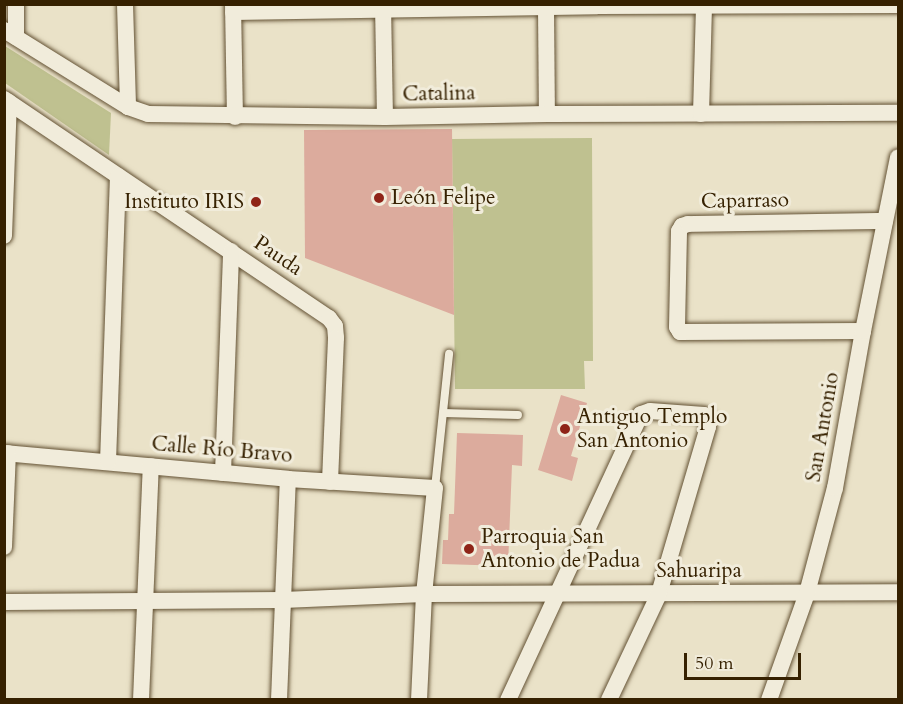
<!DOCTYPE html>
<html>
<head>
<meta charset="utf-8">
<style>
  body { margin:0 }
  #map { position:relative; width:903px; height:704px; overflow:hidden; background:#eae2c8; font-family:Cardo,serif }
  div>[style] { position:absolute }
  .green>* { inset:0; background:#bfc190 }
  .building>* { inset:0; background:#dcab9d }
  .roads { filter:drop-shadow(0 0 2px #635133) drop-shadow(0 0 2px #635133) }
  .lane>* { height:8px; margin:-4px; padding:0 4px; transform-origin:4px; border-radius:4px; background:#f1ecdb }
  .street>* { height:16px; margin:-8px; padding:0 8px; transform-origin:8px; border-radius:8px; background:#f1ecdb }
  .dots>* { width:16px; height:16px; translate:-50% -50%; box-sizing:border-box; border:3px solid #f1ecdb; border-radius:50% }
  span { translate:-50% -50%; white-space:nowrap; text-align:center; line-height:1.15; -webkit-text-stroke:6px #f1ecdb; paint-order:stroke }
  .street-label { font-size:21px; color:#362101 }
  .poi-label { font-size:21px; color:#362101 }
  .left { translate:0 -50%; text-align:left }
  .right { translate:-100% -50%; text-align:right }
  .frame { position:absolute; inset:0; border:6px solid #362101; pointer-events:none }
  .scale { position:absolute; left:684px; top:653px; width:117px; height:27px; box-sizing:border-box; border:3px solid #362101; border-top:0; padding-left:8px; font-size:18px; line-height:21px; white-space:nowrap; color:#362101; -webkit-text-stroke:4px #f1ecdb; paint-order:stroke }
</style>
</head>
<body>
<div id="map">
  <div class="green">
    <div style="clip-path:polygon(5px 46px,111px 113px,109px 155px,5px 83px)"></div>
    <div style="clip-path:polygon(592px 138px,593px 361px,584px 361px,585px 389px,455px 389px,452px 139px)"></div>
  </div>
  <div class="building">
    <div style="clip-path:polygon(452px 129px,454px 315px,305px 258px,304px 130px)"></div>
    <div style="clip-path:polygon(561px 395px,587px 403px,571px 456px,578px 458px,572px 481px,538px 470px)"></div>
    <div style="clip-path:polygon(457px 433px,523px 435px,522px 466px,512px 465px,508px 566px,442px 564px,443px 540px,448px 540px,449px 514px,454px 514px)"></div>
  </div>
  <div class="roads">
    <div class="lane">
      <div style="left:443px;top:413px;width:75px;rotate:1.5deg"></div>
      <div style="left:435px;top:488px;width:135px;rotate:-84deg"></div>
    </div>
    <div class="street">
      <div style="left:125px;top:4px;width:103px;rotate:88.3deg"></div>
      <div style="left:233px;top:4px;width:113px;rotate:89deg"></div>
      <div style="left:383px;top:4px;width:113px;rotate:89deg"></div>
      <div style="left:546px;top:8px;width:106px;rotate:89.5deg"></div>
      <div style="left:233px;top:12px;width:364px;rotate:-0.9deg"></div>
      <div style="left:597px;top:6px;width:301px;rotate:-0.2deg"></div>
      <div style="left:4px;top:30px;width:146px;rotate:31.8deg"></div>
      <div style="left:128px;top:107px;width:21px;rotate:19deg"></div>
      <div style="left:148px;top:114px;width:237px;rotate:0.7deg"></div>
      <div style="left:385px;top:117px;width:162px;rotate:-1.1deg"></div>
      <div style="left:547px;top:114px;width:351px;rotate:-0.2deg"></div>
      <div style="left:16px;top:37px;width:33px;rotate:-90deg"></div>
      <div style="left:4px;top:99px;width:392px;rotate:34deg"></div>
      <div style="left:329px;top:318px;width:10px;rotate:53deg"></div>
      <div style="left:335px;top:326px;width:12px;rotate:85deg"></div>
      <div style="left:336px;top:338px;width:144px;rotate:92.4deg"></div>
      <div style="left:701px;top:114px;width:110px;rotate:-88.4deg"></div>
      <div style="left:4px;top:236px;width:134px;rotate:-87.9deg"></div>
      <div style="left:863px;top:331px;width:183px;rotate:179.7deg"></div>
      <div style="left:680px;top:332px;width:6px;rotate:-121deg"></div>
      <div style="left:677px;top:327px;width:96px;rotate:-88.8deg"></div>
      <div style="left:679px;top:231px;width:6px;rotate:-59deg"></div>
      <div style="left:682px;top:226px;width:6px;rotate:-18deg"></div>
      <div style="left:688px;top:224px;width:197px;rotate:-0.9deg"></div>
      <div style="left:4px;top:453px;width:285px;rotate:5.2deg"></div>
      <div style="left:288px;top:479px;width:147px;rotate:3.5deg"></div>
      <div style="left:435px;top:488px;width:107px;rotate:95.9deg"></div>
      <div style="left:424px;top:594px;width:106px;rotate:92.7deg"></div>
      <div style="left:108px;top:462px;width:286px;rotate:-88deg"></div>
      <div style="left:223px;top:473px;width:222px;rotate:-87.9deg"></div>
      <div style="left:4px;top:547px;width:94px;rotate:-87.6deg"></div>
      <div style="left:4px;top:602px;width:279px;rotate:-0.4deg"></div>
      <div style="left:283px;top:600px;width:141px;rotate:-2.4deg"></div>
      <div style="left:424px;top:594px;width:474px;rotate:-0.2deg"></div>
      <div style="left:141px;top:700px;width:234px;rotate:-87.6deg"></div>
      <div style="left:279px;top:700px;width:221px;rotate:-87.7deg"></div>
      <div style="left:508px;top:700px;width:315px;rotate:-65.1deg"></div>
      <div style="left:641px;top:414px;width:9px;rotate:-18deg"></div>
      <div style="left:650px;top:411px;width:54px;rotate:4.2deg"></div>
      <div style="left:704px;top:415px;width:4px;rotate:34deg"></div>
      <div style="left:707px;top:417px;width:10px;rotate:84deg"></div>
      <div style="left:708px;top:427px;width:174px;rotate:106.4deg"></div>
      <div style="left:659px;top:594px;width:117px;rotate:115.3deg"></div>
      <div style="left:769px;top:700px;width:114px;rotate:-70.4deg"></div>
      <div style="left:807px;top:593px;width:109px;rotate:-75.1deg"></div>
      <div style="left:835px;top:488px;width:159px;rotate:-79.9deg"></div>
      <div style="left:863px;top:331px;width:177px;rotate:-78.6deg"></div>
    </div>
  </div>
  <div class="dots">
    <div style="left:379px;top:198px;background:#8f2418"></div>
    <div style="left:256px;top:202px;background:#8f2418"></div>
    <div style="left:565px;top:429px;background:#8f2418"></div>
    <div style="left:469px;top:549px;background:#8f2418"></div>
  </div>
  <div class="street-label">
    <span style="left:439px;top:94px;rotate:-1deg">Catalina</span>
    <span style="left:745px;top:201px;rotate:-1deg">Caparraso</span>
    <span style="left:278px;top:256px;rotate:34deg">Pauda</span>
    <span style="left:823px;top:427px;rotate:-80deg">San Antonio</span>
    <span style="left:222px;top:450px;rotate:5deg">Calle Río Bravo</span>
    <span style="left:699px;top:571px">Sahuaripa</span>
  </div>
  <div class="poi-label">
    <span class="left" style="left:391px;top:198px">León Felipe</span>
    <span class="right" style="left:244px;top:202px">Instituto IRIS</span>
    <span class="left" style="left:577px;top:429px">Antiguo Templo<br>San Antonio</span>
    <span class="left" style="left:481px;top:549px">Parroquia San<br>Antonio de Padua</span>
  </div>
  <div class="frame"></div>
  <div class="scale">50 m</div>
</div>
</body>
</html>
